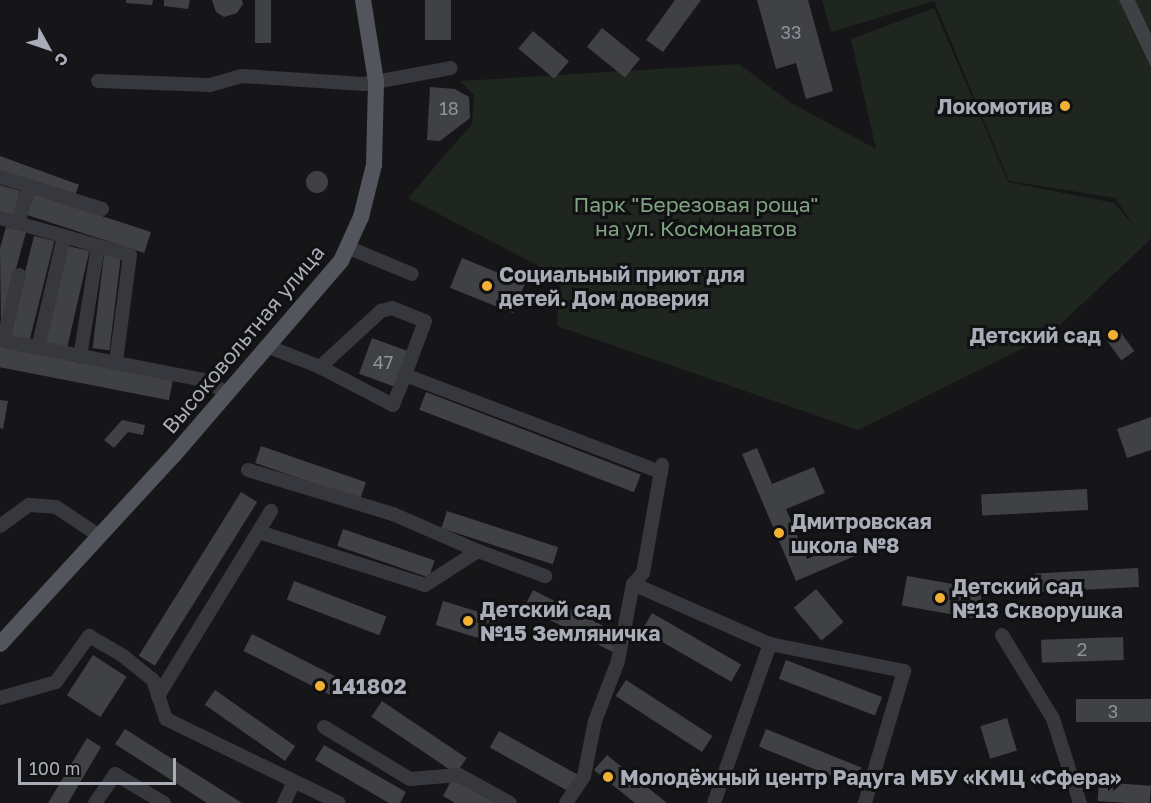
<!DOCTYPE html>
<html>
<head>
<meta charset="utf-8">
<style>
  body { margin:0 }
  #map { position:relative; width:1151px; height:803px; overflow:hidden; background:#161618; font-family:"Golos Text",sans-serif }
  div>[style] { position:absolute }
  .green>* { inset:0; background:#1e261f }
  .building>* { inset:0; background:#404145; transform-origin:0 0 }
  .round { border-radius:50% }
  .minor>* { height:14px; margin:-7px; padding:0 7px; transform-origin:7px; border-radius:7px; background:#37383d }
  .major>* { height:16px; margin:-8px; padding:0 8px; transform-origin:8px; border-radius:8px; background:#53555c }
  .dots>* { width:16px; height:16px; translate:-50% -50%; box-sizing:border-box; border:3px solid #111113; border-radius:50% }
  span { translate:-50% -50%; white-space:nowrap; text-align:center; line-height:1.15; -webkit-text-stroke:6px #111113; paint-order:stroke }
  .number-label { font-size:18px; color:#8e929b }
  .number-label span { -webkit-text-stroke-width:0 }
  .poi-label { font-size:21px; color:#a8adb8; font-weight:700 }
  .right { translate:-100% -50%; text-align:right }
  .left { translate:0 -50%; text-align:left }
  .park-label { font-size:21px; color:#7fa381 }
  .street-label { font-size:21px; color:#a8adb8 }
  .north { position:absolute; left:18px; top:18px; width:60px; height:60px; -webkit-text-stroke:4px #111113; paint-order:stroke; rotate:130deg; font-size:16px; font-weight:700; line-height:24px; text-align:center; color:#a8adb8 }
  .north::after { content:''; display:block; margin:auto; width:21px; height:27px; background:#a8adb8; clip-path:polygon(50% 0,100% 100%,50% 72%,0 100%) }
  .scale { position:absolute; left:18px; top:758px; width:158px; height:27px; box-sizing:border-box; border:3px solid #a8adb8; border-top:0; padding-left:8px; font-size:18px; line-height:21px; white-space:nowrap; color:#a8adb8; -webkit-text-stroke:4px #111113; paint-order:stroke }
</style>
</head>
<body>
<div id="map">
  <div class="green">
    <div style="clip-path:polygon(822px 0,1151px 0,1151px 239px,1048px 336px,858px 430px,557px 326px,560px 277px,408px 198px,472px 124px,474px 95px,460px 81px,739px 64px,791px 103px,876px 149px,851px 39px,934px 8px,1008px 182px,1114px 203px,1135px 227px,1115px 198px,1009px 181px,934px 1px,831px 32px)"></div>
  </div>
  <div class="building">
    <div style="clip-path:polygon(126px 0,153px 0,152px 5px,126px 3px)"></div>
    <div style="clip-path:polygon(164px 0,190px 0,188px 9px,164px 6px)"></div>
    <div style="clip-path:polygon(212px 0,242px 0,243px 4px,237px 13px,224px 17px,216px 12px)"></div>
    <div style="left:255px;top:0;width:16px;height:43px"></div>
    <div style="left:425px;top:0;width:26px;height:40px"></div>
    <div style="clip-path:polygon(675px 0,701px 0,663px 52px,646px 40px)"></div>
    <div style="clip-path:polygon(757px 0,808px 0,833px 91px,806px 99px,796px 63px,776px 69px)"></div>
    <div style="clip-path:polygon(1119px 0,1135px 0,1151px 34px,1151px 67px)"></div>
    <div style="left:602px;top:28px;width:49px;height:24px;rotate:39deg"></div>
    <div style="left:533px;top:31px;width:47px;height:23px;rotate:40deg"></div>
    <div style="clip-path:polygon(430px 87px,455px 89px,469px 97px,470px 118px,440px 141px,427px 140px)"></div>
    <div style="left:0;top:156px;width:84px;height:14px;rotate:20deg"></div>
    <div class="round" style="left:306px;top:171px;width:22px;height:22px"></div>
    <div style="clip-path:polygon(0 185px,20px 191px,14px 215px,0 212px)"></div>
    <div style="left:34px;top:194px;width:123px;height:22px;rotate:18deg"></div>
    <div style="clip-path:polygon(6px 227px,26px 232px,1px 324px,0 248px)"></div>
    <div style="left:34px;top:236px;width:21px;height:103px;rotate:14deg"></div>
    <div style="left:68px;top:246px;width:22px;height:101px;rotate:13deg"></div>
    <div style="left:104px;top:255px;width:17px;height:94px;rotate:7deg"></div>
    <div style="left:462px;top:258px;width:68px;height:32px;rotate:22deg"></div>
    <div style="left:1119px;top:330px;width:26px;height:16px;rotate:54deg"></div>
    <div style="left:372px;top:338px;width:38px;height:38px;rotate:20deg"></div>
    <div style="left:0;top:347px;width:176px;height:20px;rotate:11deg"></div>
    <div style="left:426px;top:392px;width:230px;height:19px;rotate:21deg"></div>
    <div style="clip-path:polygon(0 400px,8px 401px,3px 429px,0 428px)"></div>
    <div style="clip-path:polygon(1151px 417px,1151px 450px,1127px 458px,1117px 429px)"></div>
    <div style="clip-path:polygon(122px 420px,145px 425px,143px 435px,128px 432px,114px 448px,104px 440px)"></div>
    <div style="left:261px;top:446px;width:111px;height:18px;rotate:19deg"></div>
    <div style="clip-path:polygon(757px 448px,772px 484px,814px 467px,825px 493px,786px 509px,807px 559px,851px 540px,857px 555px,796px 581px,742px 454px)"></div>
    <div style="left:1087px;top:489px;width:21px;height:106px;rotate:87deg"></div>
    <div style="left:241px;top:492px;width:19px;height:193px;rotate:32deg"></div>
    <div style="left:447px;top:511px;width:117px;height:18px;rotate:18deg"></div>
    <div style="left:343px;top:529px;width:97px;height:18px;rotate:19deg"></div>
    <div style="left:1138px;top:568px;width:19px;height:103px;rotate:87deg"></div>
    <div style="left:907px;top:576px;width:77px;height:30px;rotate:10deg"></div>
    <div style="left:294px;top:581px;width:99px;height:20px;rotate:21deg"></div>
    <div style="left:816px;top:589px;width:43px;height:29px;rotate:50deg"></div>
    <div style="left:533px;top:590px;width:107px;height:19px;rotate:27deg"></div>
    <div style="left:443px;top:601px;width:59px;height:25px;rotate:17deg"></div>
    <div style="left:652px;top:613px;width:103px;height:20px;rotate:30deg"></div>
    <div style="left:252px;top:634px;width:101px;height:19px;rotate:27deg"></div>
    <div style="left:1123px;top:637px;width:23px;height:82px;rotate:88deg"></div>
    <div style="left:93px;top:655px;width:40px;height:48px;rotate:33deg"></div>
    <div style="left:786px;top:660px;width:103px;height:20px;rotate:21deg"></div>
    <div style="left:626px;top:680px;width:103px;height:19px;rotate:33deg"></div>
    <div style="left:215px;top:690px;width:98px;height:18px;rotate:35deg"></div>
    <div style="left:1151px;top:699px;width:23px;height:75px;rotate:90deg"></div>
    <div style="left:382px;top:701px;width:102px;height:19px;rotate:34deg"></div>
    <div style="left:1007px;top:718px;width:34px;height:28px;rotate:73deg"></div>
    <div style="clip-path:polygon(125px 729px,242px 803px,207px 803px,115px 744px)"></div>
    <div style="left:766px;top:729px;width:103px;height:19px;rotate:22deg"></div>
    <div style="left:499px;top:731px;width:98px;height:19px;rotate:29deg"></div>
    <div style="clip-path:polygon(87px 738px,101px 747px,68px 803px,48px 803px)"></div>
    <div style="clip-path:polygon(324px 745px,406px 792px,400px 803px,389px 803px,315px 760px)"></div>
    <div style="clip-path:polygon(607px 755px,667px 803px,635px 803px,594px 770px)"></div>
    <div style="clip-path:polygon(452px 779px,496px 803px,455px 803px,443px 796px)"></div>
    <div style="left:1099px;top:782px;width:52px;height:19px;rotate:4deg"></div>
  </div>
  <div class="minor">
    <div style="left:98px;top:81px;width:112px;rotate:2deg"></div>
    <div style="left:210px;top:85px;width:32px;rotate:-16deg"></div>
    <div style="left:241px;top:76px;width:123px;rotate:3.7deg"></div>
    <div style="left:364px;top:84px;width:88px;rotate:-10.4deg"></div>
    <div style="left:0;top:177px;width:107px;rotate:17.4deg"></div>
    <div style="left:0;top:218px;width:135px;rotate:15.9deg"></div>
    <div style="left:130px;top:255px;width:107px;rotate:97.5deg"></div>
    <div style="left:18px;top:223px;width:38px;rotate:-73deg"></div>
    <div style="left:347px;top:247px;width:70px;rotate:22.6deg"></div>
    <div style="left:0;top:340px;width:207px;rotate:11.1deg"></div>
    <div style="left:203px;top:380px;width:27px;rotate:28deg"></div>
    <div style="left:3px;top:341px;width:68px;rotate:-76.4deg"></div>
    <div style="left:269px;top:347px;width:55px;rotate:21.4deg"></div>
    <div style="left:320px;top:367px;width:82px;rotate:27.5deg"></div>
    <div style="left:393px;top:405px;width:32px;rotate:-68deg"></div>
    <div style="left:405px;top:375px;width:274px;rotate:20.8deg"></div>
    <div style="left:38px;top:348px;width:115px;rotate:-76.9deg"></div>
    <div style="left:80px;top:357px;width:112px;rotate:-80.8deg"></div>
    <div style="left:320px;top:367px;width:83px;rotate:-42.6deg"></div>
    <div style="left:381px;top:311px;width:11px;rotate:-15deg"></div>
    <div style="left:392px;top:308px;width:35px;rotate:22deg"></div>
    <div style="left:425px;top:321px;width:58px;rotate:110.3deg"></div>
    <div style="left:248px;top:470px;width:152px;rotate:16.9deg"></div>
    <div style="left:393px;top:514px;width:93px;rotate:23.5deg"></div>
    <div style="left:0;top:526px;width:36px;rotate:-36deg"></div>
    <div style="left:29px;top:505px;width:27px;rotate:4deg"></div>
    <div style="left:56px;top:507px;width:50px;rotate:33.7deg"></div>
    <div style="left:259px;top:532px;width:174px;rotate:17.7deg"></div>
    <div style="left:425px;top:585px;width:63px;rotate:-32.7deg"></div>
    <div style="left:478px;top:551px;width:72px;rotate:20.5deg"></div>
    <div style="left:633px;top:584px;width:15px;rotate:-48deg"></div>
    <div style="left:643px;top:573px;width:110px;rotate:-80deg"></div>
    <div style="left:1002px;top:635px;width:98px;rotate:58.7deg"></div>
    <div style="left:1053px;top:719px;width:88px;rotate:72.2deg"></div>
    <div style="left:158px;top:696px;width:217px;rotate:-58.6deg"></div>
    <div style="left:0;top:698px;width:58px;rotate:-15.9deg"></div>
    <div style="left:56px;top:682px;width:57px;rotate:-54.3deg"></div>
    <div style="left:89px;top:636px;width:38px;rotate:30deg"></div>
    <div style="left:122px;top:655px;width:40px;rotate:39deg"></div>
    <div style="left:153px;top:680px;width:41px;rotate:71.6deg"></div>
    <div style="left:166px;top:719px;width:192px;rotate:25.9deg"></div>
    <div style="left:324px;top:727px;width:100px;rotate:31.2deg"></div>
    <div style="left:410px;top:779px;width:49px;rotate:-4.7deg"></div>
    <div style="left:459px;top:775px;width:58px;rotate:28.8deg"></div>
    <div style="left:95px;top:803px;width:35px;rotate:-55deg"></div>
    <div style="left:115px;top:774px;width:57px;rotate:30.6deg"></div>
    <div style="left:284px;top:803px;width:21px;rotate:-65deg"></div>
    <div style="left:566px;top:803px;width:32px;rotate:-56deg"></div>
    <div style="left:584px;top:776px;width:56px;rotate:-78.7deg"></div>
    <div style="left:595px;top:721px;width:64px;rotate:-69deg"></div>
    <div style="left:618px;top:661px;width:78px;rotate:-79deg"></div>
    <div style="left:633px;top:584px;width:150px;rotate:23.7deg"></div>
    <div style="left:770px;top:644px;width:137px;rotate:11.4deg"></div>
    <div style="left:904px;top:671px;width:138px;rotate:106.5deg"></div>
    <div style="left:714px;top:803px;width:169px;rotate:-70.6deg"></div>
  </div>
  <div class="major">
    <div style="left:0;top:644px;width:257px;rotate:-47.4deg"></div>
    <div style="left:174px;top:455px;width:256px;rotate:-49.3deg"></div>
    <div style="left:341px;top:261px;width:48px;rotate:-65.6deg"></div>
    <div style="left:361px;top:217px;width:54px;rotate:-76deg"></div>
    <div style="left:374px;top:165px;width:84px;rotate:-88.6deg"></div>
    <div style="left:376px;top:81px;width:82px;rotate:-99.1deg"></div>
  </div>
  <div class="dots">
    <div style="left:1065px;top:106px;background:#f2b134"></div>
    <div style="left:487px;top:286px;background:#f2b134"></div>
    <div style="left:1113px;top:335px;background:#f2b134"></div>
    <div style="left:779px;top:533px;background:#f2b134"></div>
    <div style="left:940px;top:598px;background:#f2b134"></div>
    <div style="left:468px;top:621px;background:#f2b134"></div>
    <div style="left:320px;top:686px;background:#f2b134"></div>
    <div style="left:608px;top:777px;background:#f2b134"></div>
  </div>
  <div class="number-label">
    <span style="left:791px;top:32px">33</span>
    <span style="left:449px;top:108px">18</span>
    <span style="left:383px;top:362px">47</span>
    <span style="left:1082px;top:649px">2</span>
    <span style="left:1113px;top:711px">3</span>
  </div>
  <div class="poi-label">
    <span class="right" style="left:1053px;top:106px">Локомотив</span>
    <span class="left" style="left:499px;top:286px">Социальный приют для<br>детей. Дом доверия</span>
    <span class="right" style="left:1101px;top:335px">Детский сад</span>
    <span class="left" style="left:791px;top:533px">Дмитровская<br>школа №8</span>
    <span class="left" style="left:952px;top:598px">Детский сад<br>№13 Скворушка</span>
    <span class="left" style="left:480px;top:621px">Детский сад<br>№15 Земляничка</span>
    <span class="left" style="left:332px;top:686px">141802</span>
    <span class="left" style="left:620px;top:777px">Молодёжный центр Радуга МБУ «КМЦ «Сфера»</span>
  </div>
  <div class="park-label">
    <span style="left:696px;top:216px">Парк "Березовая роща"<br>на ул. Космонавтов</span>
  </div>
  <div class="street-label">
    <span style="left:243px;top:339px;rotate:-50deg">Высоковольтная улица</span>
  </div>
  <div class="north">С</div>
  <div class="scale">100 m</div>
</div>
</body>
</html>
